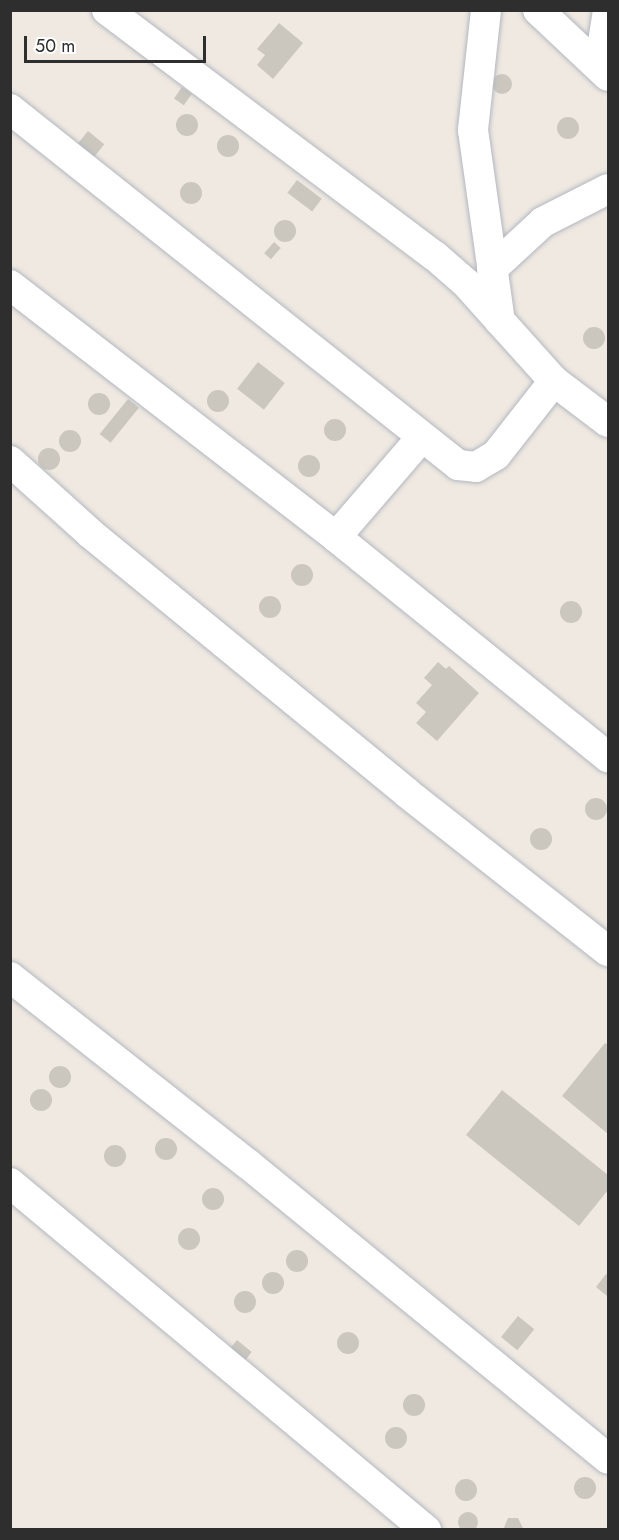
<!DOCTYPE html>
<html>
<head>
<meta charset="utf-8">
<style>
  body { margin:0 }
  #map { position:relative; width:619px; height:1540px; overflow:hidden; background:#efe9e1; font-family:Jost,sans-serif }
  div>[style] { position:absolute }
  .building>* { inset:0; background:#cbc7bf; transform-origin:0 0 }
  .round { border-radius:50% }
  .roads { filter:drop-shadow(0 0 2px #b4b7c1) drop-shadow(0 0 2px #b4b7c1) }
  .minor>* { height:30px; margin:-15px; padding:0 15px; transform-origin:15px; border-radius:15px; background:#fff }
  span { translate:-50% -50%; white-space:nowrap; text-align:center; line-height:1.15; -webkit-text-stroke:4.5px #fff; paint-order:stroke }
  .frame { position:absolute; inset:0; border:12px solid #2e2e2e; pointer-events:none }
  .scale { position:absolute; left:24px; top:36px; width:182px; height:27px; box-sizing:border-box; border:3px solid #2e2e2e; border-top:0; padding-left:8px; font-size:18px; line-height:21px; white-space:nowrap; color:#2e2e2e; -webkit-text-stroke:4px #fff; paint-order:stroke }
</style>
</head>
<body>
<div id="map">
  <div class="building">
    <div style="clip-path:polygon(279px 23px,303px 43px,273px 79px,257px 65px,265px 55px,257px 49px)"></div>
    <div class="round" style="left:492px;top:74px;width:20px;height:20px"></div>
    <div style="left:182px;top:87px;width:12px;height:14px;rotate:35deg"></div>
    <div class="round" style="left:176px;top:114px;width:22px;height:22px"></div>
    <div class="round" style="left:557px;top:117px;width:22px;height:22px"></div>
    <div style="left:88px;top:131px;width:21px;height:17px;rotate:39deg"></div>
    <div class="round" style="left:217px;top:135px;width:22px;height:22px"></div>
    <div style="left:297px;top:180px;width:31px;height:16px;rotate:37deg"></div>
    <div class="round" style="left:180px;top:182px;width:22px;height:22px"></div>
    <div class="round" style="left:274px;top:220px;width:22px;height:22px"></div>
    <div style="left:274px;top:242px;width:9px;height:15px;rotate:41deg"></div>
    <div class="round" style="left:583px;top:327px;width:22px;height:22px"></div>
    <div style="left:258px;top:362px;width:34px;height:34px;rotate:38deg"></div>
    <div class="round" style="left:207px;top:390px;width:22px;height:22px"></div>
    <div class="round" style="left:88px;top:393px;width:22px;height:22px"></div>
    <div style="left:128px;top:399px;width:14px;height:45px;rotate:39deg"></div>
    <div class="round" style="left:324px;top:419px;width:22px;height:22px"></div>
    <div class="round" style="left:59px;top:430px;width:22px;height:22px"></div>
    <div class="round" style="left:38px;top:448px;width:22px;height:22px"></div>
    <div class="round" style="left:298px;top:455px;width:22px;height:22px"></div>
    <div class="round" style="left:291px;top:564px;width:22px;height:22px"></div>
    <div class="round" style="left:259px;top:596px;width:22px;height:22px"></div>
    <div class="round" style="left:560px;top:601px;width:22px;height:22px"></div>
    <div style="clip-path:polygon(438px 662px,446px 669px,449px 666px,479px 693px,437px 741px,416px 723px,426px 712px,416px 703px,432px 685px,424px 678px)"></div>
    <div class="round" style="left:585px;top:798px;width:22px;height:22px"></div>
    <div class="round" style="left:530px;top:828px;width:22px;height:22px"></div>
    <div style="clip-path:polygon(605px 1043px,608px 1045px,608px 1134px,562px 1096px)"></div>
    <div class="round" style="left:49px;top:1066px;width:22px;height:22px"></div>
    <div class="round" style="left:30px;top:1089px;width:22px;height:22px"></div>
    <div style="clip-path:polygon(502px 1090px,608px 1175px,608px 1190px,579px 1226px,466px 1135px)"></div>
    <div class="round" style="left:155px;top:1138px;width:22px;height:22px"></div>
    <div class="round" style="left:104px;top:1145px;width:22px;height:22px"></div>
    <div class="round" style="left:202px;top:1188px;width:22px;height:22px"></div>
    <div class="round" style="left:178px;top:1228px;width:22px;height:22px"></div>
    <div class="round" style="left:286px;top:1250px;width:22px;height:22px"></div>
    <div class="round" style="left:262px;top:1272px;width:22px;height:22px"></div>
    <div style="clip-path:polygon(606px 1274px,608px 1276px,607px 1296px,596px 1287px)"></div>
    <div class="round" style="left:234px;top:1291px;width:22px;height:22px"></div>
    <div style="left:518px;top:1316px;width:21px;height:27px;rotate:39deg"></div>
    <div class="round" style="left:337px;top:1332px;width:22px;height:22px"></div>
    <div style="left:237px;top:1340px;width:19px;height:19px;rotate:39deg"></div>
    <div class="round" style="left:403px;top:1394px;width:22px;height:22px"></div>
    <div class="round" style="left:385px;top:1427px;width:22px;height:22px"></div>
    <div class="round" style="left:574px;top:1477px;width:22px;height:22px"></div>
    <div class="round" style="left:455px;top:1479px;width:22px;height:22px"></div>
    <div class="round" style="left:458px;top:1512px;width:20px;height:20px"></div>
    <div style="clip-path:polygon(508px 1518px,518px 1518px,524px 1530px,503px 1530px)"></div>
  </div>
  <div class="roads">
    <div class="minor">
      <div style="left:107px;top:10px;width:410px;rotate:36.9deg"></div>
      <div style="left:435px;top:256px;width:41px;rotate:41.1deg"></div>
      <div style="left:466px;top:283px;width:132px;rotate:48.1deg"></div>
      <div style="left:486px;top:10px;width:121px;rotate:96.2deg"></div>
      <div style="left:473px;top:130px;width:193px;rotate:82deg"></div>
      <div style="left:538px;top:10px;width:96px;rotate:43.3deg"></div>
      <div style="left:599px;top:67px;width:57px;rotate:-80.9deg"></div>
      <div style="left:10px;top:109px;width:572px;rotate:38.47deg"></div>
      <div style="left:458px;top:465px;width:18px;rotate:6deg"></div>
      <div style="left:476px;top:467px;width:23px;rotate:-31deg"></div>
      <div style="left:496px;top:455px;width:94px;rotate:-51.9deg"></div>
      <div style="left:554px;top:381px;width:68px;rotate:37.2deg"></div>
      <div style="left:492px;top:269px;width:69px;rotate:-42.7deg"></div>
      <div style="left:543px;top:222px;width:73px;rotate:-26.9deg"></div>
      <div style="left:10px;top:285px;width:412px;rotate:37.7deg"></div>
      <div style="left:422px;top:437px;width:132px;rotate:130.7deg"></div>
      <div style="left:336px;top:537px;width:350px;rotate:39deg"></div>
      <div style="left:10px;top:461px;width:109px;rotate:42deg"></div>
      <div style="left:91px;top:534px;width:409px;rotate:39.3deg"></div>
      <div style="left:407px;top:793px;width:256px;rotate:38.2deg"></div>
      <div style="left:10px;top:977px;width:303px;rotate:38.2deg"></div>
      <div style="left:248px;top:1164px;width:465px;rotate:39.3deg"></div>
      <div style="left:10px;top:1183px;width:542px;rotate:39.83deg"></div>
    </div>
  </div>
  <div class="frame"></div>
  <div class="scale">50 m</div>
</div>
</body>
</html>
